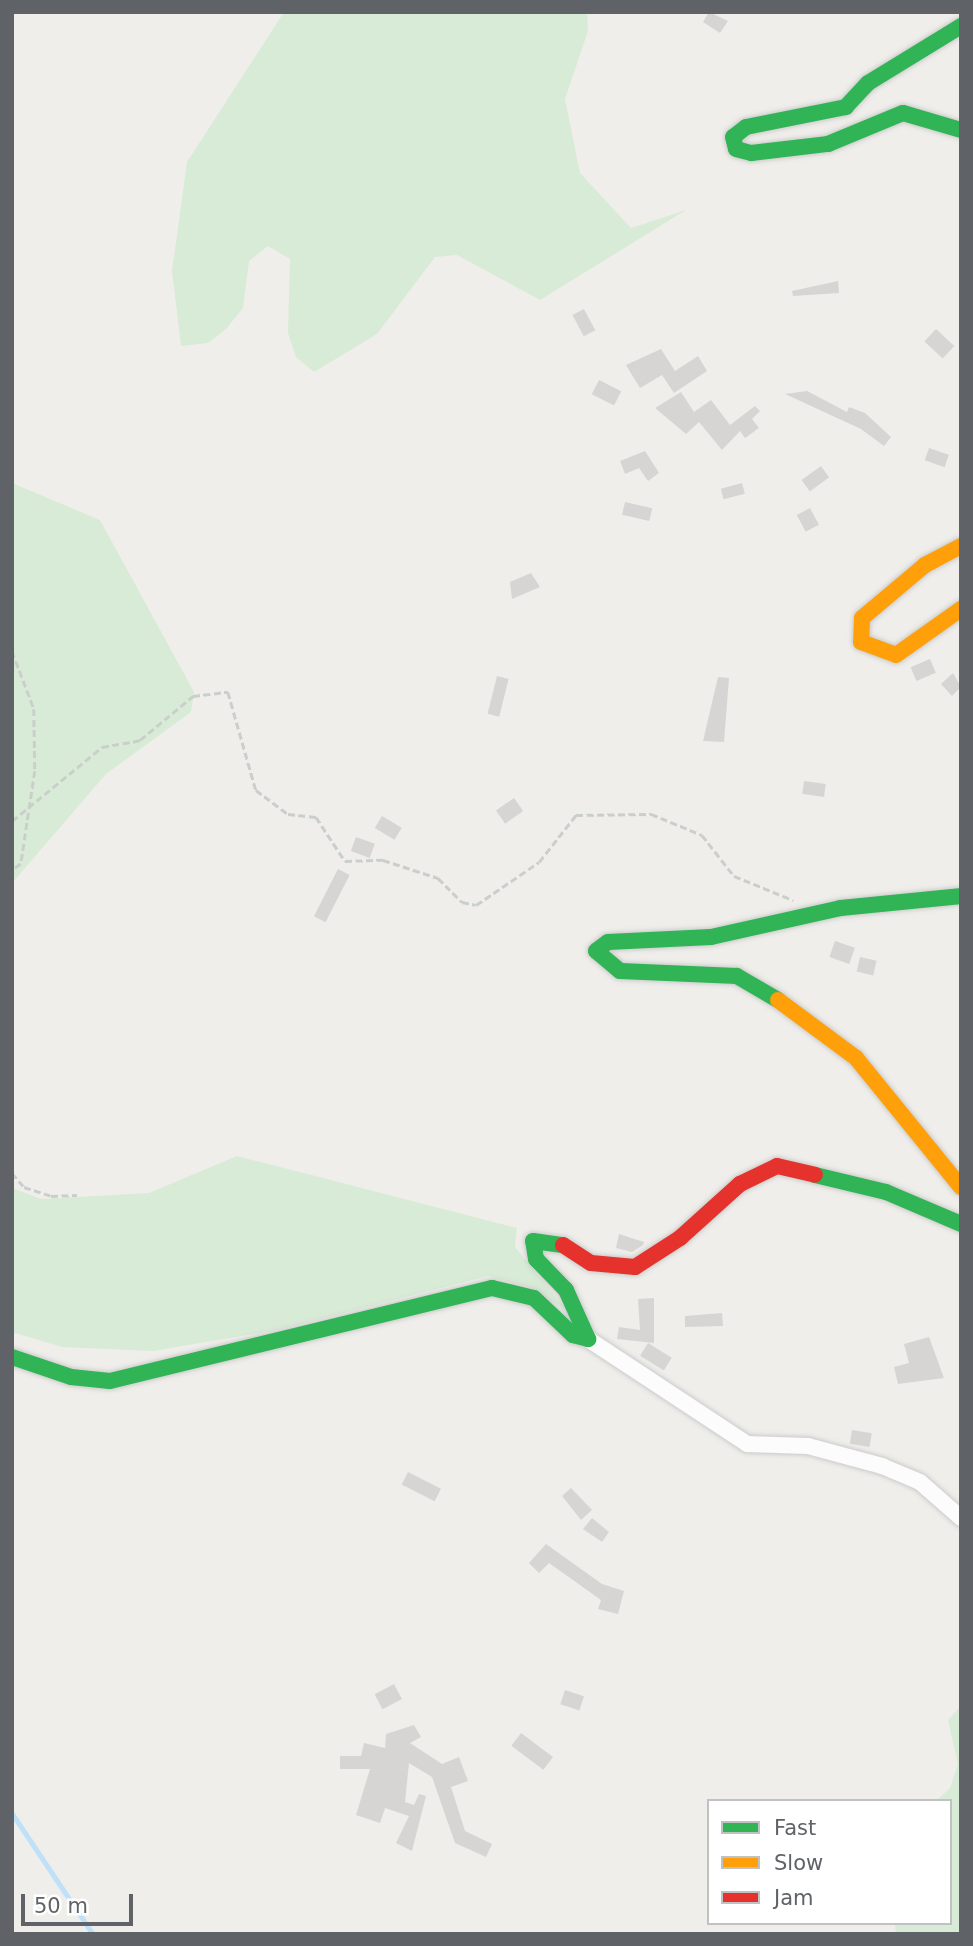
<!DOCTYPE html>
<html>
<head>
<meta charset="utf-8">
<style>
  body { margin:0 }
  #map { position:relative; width:973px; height:1946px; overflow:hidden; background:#efeeea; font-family:"DejaVu Sans",sans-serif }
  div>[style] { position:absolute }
  .green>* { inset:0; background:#d8ebd6 }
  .stream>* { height:4.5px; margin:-2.25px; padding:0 2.25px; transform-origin:2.25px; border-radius:2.25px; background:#bfe0f9 }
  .building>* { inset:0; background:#d6d5d3; transform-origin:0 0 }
  .path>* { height:2.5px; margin-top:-1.25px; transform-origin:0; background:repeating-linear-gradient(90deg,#cacfcc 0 7px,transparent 0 10.5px) }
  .roads { filter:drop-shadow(0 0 2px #cbcccc) drop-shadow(0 0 2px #cbcccc) }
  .street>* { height:16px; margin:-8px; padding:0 8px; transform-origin:8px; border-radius:8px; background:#fdfcfc }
  .fast>* { height:16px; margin:-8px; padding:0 8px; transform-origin:8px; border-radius:8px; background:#30b455 }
  .slow>* { height:16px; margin:-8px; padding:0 8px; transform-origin:8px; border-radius:8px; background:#ff9f0a }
  .jam>* { height:16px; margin:-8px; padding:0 8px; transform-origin:8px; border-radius:8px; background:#e5322d }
  span { translate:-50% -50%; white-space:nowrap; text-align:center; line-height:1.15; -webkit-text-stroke:7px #fff; paint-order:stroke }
  .frame { position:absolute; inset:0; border:14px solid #5f6368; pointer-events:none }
  .legend { position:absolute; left:707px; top:1799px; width:245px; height:126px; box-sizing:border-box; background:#fff; border:2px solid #bfc1c3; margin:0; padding:9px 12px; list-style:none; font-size:21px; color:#5f6368 }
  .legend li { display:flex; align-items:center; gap:14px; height:35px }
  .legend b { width:35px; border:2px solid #bfc1c3 }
  .scale { position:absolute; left:21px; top:1894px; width:112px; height:32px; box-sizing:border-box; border:4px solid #5f6368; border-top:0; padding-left:9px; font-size:21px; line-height:24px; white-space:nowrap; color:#5f6368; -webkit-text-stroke:5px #fff; paint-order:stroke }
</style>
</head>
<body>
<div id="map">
  <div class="green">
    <div style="clip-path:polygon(284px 12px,587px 12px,588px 31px,565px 99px,580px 173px,631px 228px,686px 210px,540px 300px,457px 255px,435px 257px,377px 334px,314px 372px,296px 357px,288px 333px,290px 259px,268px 246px,249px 261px,243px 308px,226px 329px,208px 343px,181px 346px,172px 271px,187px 162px)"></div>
    <div style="clip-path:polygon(12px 483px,100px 520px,194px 692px,191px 712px,106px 774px,12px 883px)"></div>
    <div style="clip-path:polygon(237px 1156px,517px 1228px,515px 1247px,568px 1312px,529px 1287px,488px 1276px,277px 1330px,153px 1351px,62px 1347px,12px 1332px,12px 1188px,41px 1199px,149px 1193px)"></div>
    <div style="clip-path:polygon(961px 1706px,961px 1934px,896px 1934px,895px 1923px,950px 1923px,950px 1801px,936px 1801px,950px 1788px,958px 1764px,948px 1720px)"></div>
  </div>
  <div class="stream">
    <div style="left:12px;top:1813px;width:146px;rotate:56.2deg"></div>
  </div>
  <div class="building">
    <div style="clip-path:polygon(709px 12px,728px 21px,720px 33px,703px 22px)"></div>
    <div style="clip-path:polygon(838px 281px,839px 293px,793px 296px,792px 291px)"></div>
    <div style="left:584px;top:309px;width:24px;height:13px;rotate:62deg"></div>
    <div style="left:936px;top:329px;width:25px;height:17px;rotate:43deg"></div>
    <div style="clip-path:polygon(661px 349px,675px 371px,698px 356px,707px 371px,674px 393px,662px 375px,640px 388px,626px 365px)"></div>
    <div style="left:599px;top:380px;width:25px;height:16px;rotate:27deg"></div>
    <div style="clip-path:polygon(807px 391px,847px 412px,849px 407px,865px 413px,891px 437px,884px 446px,861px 429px,785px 394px)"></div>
    <div style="clip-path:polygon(681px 392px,694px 412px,711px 400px,730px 425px,755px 406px,760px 411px,752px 419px,759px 428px,745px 438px,740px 431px,722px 450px,699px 422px,686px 434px,655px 408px)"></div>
    <div style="left:929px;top:448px;width:21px;height:13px;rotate:19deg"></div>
    <div style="clip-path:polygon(645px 451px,659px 473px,648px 481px,639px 468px,625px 474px,620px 461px)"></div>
    <div style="left:821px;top:466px;width:14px;height:24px;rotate:54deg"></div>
    <div style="left:742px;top:483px;width:11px;height:22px;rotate:75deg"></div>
    <div style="left:625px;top:502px;width:28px;height:13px;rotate:13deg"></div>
    <div style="left:810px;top:508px;width:19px;height:15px;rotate:62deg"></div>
    <div style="clip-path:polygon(531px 573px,540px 587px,512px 599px,510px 582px)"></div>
    <div style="left:930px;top:659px;width:15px;height:21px;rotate:67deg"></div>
    <div style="clip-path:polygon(953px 673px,961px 687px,952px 696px,941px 684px)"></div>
    <div style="left:497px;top:676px;width:12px;height:39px;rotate:14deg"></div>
    <div style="clip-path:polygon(718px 677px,729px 678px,724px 742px,703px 741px)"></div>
    <div style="left:804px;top:781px;width:22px;height:13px;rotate:8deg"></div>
    <div style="left:514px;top:798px;width:16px;height:22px;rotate:55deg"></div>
    <div style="left:382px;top:816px;width:23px;height:14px;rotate:31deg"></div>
    <div style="left:356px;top:837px;width:20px;height:15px;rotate:20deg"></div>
    <div style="left:338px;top:869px;width:13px;height:53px;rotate:27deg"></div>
    <div style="left:835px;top:941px;width:21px;height:17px;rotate:19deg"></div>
    <div style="left:860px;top:957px;width:17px;height:15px;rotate:13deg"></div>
    <div style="clip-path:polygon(619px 1234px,644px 1242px,643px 1245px,632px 1252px,616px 1248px)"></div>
    <div style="clip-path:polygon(654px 1298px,654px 1343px,617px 1339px,619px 1327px,640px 1330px,638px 1299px)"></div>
    <div style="clip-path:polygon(722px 1313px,723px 1326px,685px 1327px,685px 1316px)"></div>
    <div style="clip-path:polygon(929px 1337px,944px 1378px,898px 1384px,894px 1367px,909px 1363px,904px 1344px)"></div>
    <div style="left:648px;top:1343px;width:28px;height:15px;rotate:32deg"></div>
    <div style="left:852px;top:1430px;width:20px;height:14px;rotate:9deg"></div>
    <div style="left:408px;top:1472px;width:37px;height:14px;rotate:27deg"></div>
    <div style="clip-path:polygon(571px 1488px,592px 1510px,581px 1520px,562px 1496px)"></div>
    <div style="clip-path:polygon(592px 1518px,609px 1532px,602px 1542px,583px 1529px)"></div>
    <div style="clip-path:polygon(546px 1544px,602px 1584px,624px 1591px,618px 1614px,598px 1609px,601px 1600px,549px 1563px,539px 1573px,529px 1563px)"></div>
    <div style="left:394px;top:1684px;width:17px;height:22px;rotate:62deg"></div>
    <div style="left:565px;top:1690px;width:20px;height:15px;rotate:18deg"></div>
    <div style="clip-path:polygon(414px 1725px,421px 1737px,410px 1743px,442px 1764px,459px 1757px,468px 1781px,451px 1787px,465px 1831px,492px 1844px,486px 1857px,455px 1843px,432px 1777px,409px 1763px,405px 1802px,414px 1805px,419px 1794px,426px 1796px,412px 1851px,396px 1843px,409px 1816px,385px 1808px,380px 1823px,356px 1815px,370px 1769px,340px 1769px,340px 1756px,361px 1756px,364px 1743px,385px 1748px,386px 1734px)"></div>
    <div style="left:521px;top:1733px;width:40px;height:16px;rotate:37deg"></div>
  </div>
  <div class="path">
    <div style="left:12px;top:651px;width:62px;rotate:69.2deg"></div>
    <div style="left:34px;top:709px;width:62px;rotate:89.1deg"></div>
    <div style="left:35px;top:771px;width:94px;rotate:98.6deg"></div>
    <div style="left:21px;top:864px;width:11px;rotate:146deg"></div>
    <div style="left:12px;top:821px;width:117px;rotate:-39.4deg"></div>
    <div style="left:102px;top:747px;width:39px;rotate:-10deg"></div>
    <div style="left:140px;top:740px;width:69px;rotate:-39.7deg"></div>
    <div style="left:193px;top:696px;width:35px;rotate:-7deg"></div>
    <div style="left:228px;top:692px;width:102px;rotate:74.1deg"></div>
    <div style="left:256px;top:790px;width:40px;rotate:37deg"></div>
    <div style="left:288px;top:814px;width:28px;rotate:6deg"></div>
    <div style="left:316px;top:817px;width:53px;rotate:56.6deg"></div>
    <div style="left:345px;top:861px;width:38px;rotate:-2deg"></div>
    <div style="left:383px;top:860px;width:58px;rotate:18.1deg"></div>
    <div style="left:438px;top:878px;width:34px;rotate:45deg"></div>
    <div style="left:462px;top:902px;width:14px;rotate:12deg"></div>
    <div style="left:476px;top:905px;width:76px;rotate:-34.3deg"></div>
    <div style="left:539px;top:862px;width:60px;rotate:-51.8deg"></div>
    <div style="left:576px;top:815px;width:75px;rotate:-0.8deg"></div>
    <div style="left:651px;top:814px;width:55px;rotate:22.4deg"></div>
    <div style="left:702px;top:835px;width:52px;rotate:52deg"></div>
    <div style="left:734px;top:876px;width:64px;rotate:22.1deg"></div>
    <div style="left:12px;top:1173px;width:18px;rotate:49deg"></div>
    <div style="left:24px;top:1187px;width:28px;rotate:18deg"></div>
    <div style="left:51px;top:1196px;width:26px;rotate:-2deg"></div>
  </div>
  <div class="roads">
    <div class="street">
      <div style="left:588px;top:1339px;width:191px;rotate:33.4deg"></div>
      <div style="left:747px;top:1444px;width:61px;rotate:1.9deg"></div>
      <div style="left:808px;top:1446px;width:77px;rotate:15.1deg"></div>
      <div style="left:882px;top:1466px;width:41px;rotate:22.8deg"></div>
      <div style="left:920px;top:1482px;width:55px;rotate:41.3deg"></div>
    </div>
    <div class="fast">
      <div style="left:961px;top:26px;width:109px;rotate:148.5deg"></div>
      <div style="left:868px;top:83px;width:33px;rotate:133deg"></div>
      <div style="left:846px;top:107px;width:102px;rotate:168.7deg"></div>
      <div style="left:746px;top:127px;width:16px;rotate:142deg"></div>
      <div style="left:733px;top:137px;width:12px;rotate:76deg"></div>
      <div style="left:736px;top:149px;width:16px;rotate:15deg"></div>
      <div style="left:751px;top:153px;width:78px;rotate:-6.7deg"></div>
      <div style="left:828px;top:144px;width:81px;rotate:-22.5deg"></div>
      <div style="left:903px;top:113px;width:60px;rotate:16.3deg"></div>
      <div style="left:778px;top:1000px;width:48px;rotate:-149.7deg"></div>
      <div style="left:737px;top:976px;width:117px;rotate:-177.6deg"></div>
      <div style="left:620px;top:971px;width:31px;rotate:-140deg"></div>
      <div style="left:596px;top:951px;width:15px;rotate:-37deg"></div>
      <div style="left:608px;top:942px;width:103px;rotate:-2.8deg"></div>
      <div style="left:711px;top:937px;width:133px;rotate:-12.6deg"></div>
      <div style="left:841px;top:908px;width:121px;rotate:-5.7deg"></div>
      <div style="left:815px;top:1175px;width:73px;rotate:13.5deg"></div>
      <div style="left:886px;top:1192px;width:82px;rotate:23.1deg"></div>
      <div style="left:12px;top:1357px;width:62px;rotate:18.7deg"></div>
      <div style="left:71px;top:1377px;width:39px;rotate:6deg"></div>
      <div style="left:110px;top:1381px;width:393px;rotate:-13.7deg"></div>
      <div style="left:492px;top:1288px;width:43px;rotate:13.4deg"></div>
      <div style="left:534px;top:1298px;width:54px;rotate:43.5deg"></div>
      <div style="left:573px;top:1335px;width:16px;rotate:15deg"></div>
      <div style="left:588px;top:1339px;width:54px;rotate:-114.2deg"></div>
      <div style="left:566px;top:1290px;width:43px;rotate:-134.1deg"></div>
      <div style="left:536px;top:1259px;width:18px;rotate:-99deg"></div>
      <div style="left:533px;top:1241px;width:30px;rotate:8deg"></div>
    </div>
    <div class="slow">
      <div style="left:961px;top:546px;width:41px;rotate:152.2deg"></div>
      <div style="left:925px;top:565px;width:82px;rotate:139.9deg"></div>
      <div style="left:862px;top:618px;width:24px;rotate:92deg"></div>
      <div style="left:861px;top:642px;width:37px;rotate:20deg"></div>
      <div style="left:896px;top:655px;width:80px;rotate:-35.3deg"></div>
      <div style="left:778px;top:1000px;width:97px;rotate:36.6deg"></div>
      <div style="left:856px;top:1058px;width:166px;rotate:50.9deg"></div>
    </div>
    <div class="jam">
      <div style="left:563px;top:1245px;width:33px;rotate:33deg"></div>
      <div style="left:591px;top:1263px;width:44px;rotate:5.2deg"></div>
      <div style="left:635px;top:1267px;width:54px;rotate:-32.8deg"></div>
      <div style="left:680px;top:1238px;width:81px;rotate:-42deg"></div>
      <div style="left:740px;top:1184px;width:41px;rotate:-25.9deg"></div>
      <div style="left:777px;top:1166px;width:39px;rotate:13deg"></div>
    </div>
  </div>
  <div class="frame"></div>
  <ul class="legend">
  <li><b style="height:9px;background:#30b455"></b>Fast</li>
  <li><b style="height:9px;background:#ff9f0a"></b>Slow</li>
  <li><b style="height:9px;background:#e5322d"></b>Jam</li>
  </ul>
  <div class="scale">50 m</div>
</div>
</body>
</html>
